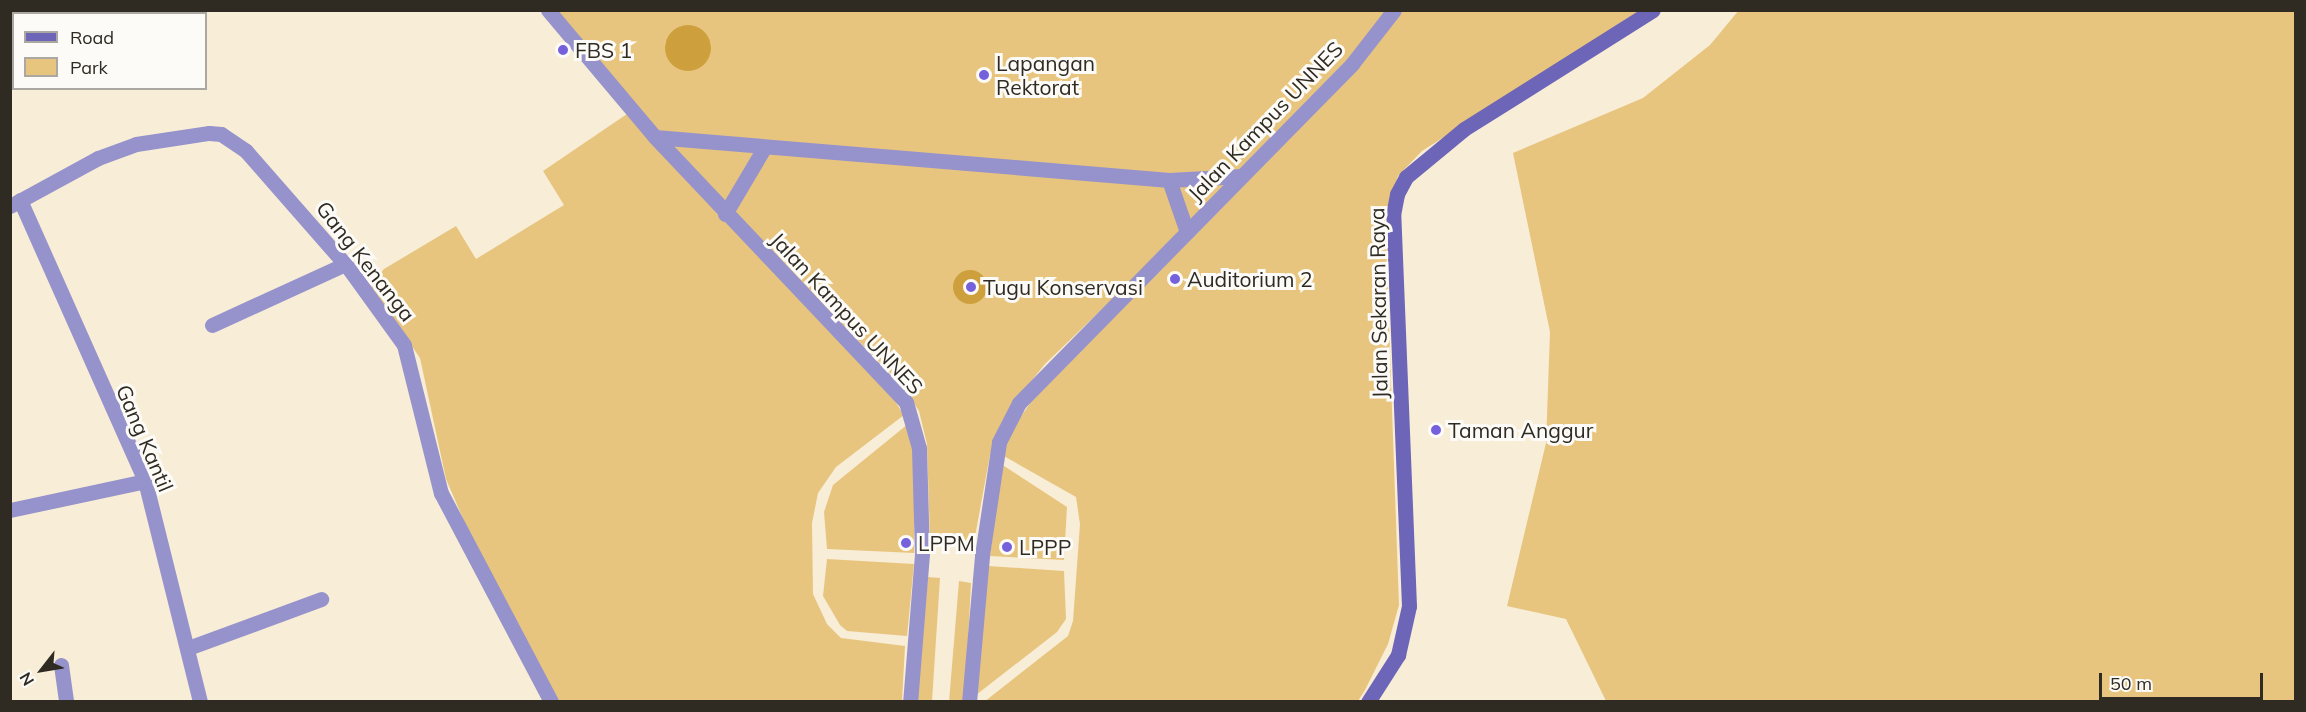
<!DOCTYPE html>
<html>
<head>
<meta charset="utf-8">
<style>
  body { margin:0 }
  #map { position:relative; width:2306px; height:712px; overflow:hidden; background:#f8edd7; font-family:Mulish,sans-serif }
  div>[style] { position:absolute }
  .green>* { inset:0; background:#e8c57f }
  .water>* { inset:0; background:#cda03d }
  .round { border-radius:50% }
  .minor>* { height:15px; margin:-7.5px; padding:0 7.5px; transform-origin:7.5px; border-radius:7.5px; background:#9693cc }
  .secondary>* { height:15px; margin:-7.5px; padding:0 7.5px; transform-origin:7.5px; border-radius:7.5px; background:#6d65b8 }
  .dots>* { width:16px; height:16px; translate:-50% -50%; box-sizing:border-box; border:3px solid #fdfbf7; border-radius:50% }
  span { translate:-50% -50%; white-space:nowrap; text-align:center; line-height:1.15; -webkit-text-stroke:6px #fdfbf7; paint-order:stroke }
  .poi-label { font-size:21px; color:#2f2b23 }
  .left { translate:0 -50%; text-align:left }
  .street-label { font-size:21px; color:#2f2b23 }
  .frame { position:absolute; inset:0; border:12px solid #2f2b23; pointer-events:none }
  .legend { position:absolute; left:12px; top:12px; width:195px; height:78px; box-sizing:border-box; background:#fdfbf7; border:2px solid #aba8a2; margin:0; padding:8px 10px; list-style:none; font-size:18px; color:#2f2b23 }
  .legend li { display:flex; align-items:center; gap:12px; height:30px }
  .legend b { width:30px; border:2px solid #aba8a2 }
  .north { position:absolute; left:12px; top:640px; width:60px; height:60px; -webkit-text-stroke:4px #fdfbf7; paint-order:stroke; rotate:239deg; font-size:16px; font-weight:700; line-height:24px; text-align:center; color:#2f2b23 }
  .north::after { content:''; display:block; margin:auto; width:21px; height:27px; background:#2f2b23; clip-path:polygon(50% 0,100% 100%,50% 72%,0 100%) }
  .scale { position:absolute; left:2099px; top:673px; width:164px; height:27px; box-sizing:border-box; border:3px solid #2f2b23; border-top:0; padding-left:8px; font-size:18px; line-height:21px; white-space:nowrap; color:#2f2b23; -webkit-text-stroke:4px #fdfbf7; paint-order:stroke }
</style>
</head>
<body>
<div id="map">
  <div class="green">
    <div style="clip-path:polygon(1739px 10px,2295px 11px,2295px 701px,1606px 701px,1566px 619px,1507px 606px,1546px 443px,1550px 332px,1513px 153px,1643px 98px,1710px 45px)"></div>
    <div style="clip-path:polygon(evenodd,556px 11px,1387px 11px,1347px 60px,1241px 171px,1171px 176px,657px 132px,556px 11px,681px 26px,711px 43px,709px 57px,668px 59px,665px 43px,681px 26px)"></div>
    <div style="clip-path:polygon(1401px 11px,1641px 11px,1422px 151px,1398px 176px,1385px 214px,1399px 605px,1388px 644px,1365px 690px,1358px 701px,984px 702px,1068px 636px,1073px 621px,1080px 524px,1076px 497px,1002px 455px,1011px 431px,1044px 383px,1360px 63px)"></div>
    <div style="clip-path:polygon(627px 114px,891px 395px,904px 415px,836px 467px,818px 493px,812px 523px,813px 594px,827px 624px,841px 638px,905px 646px,902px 701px,558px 701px,474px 544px,446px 479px,420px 358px,370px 285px,384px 269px,456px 226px,476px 259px,564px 205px,543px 171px)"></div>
    <div style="clip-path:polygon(670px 143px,754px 152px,724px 204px)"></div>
    <div style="clip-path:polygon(766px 153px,1165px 185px,1182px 232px,1045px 364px,1015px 401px,990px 455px,974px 542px,930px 540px,927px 444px,919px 411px,903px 386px,733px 213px)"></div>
    <div style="clip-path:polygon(1227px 183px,1190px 222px,1177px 185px)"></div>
    <div style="clip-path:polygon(908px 424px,914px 448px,914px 553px,827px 549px,824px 512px,833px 485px)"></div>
    <div style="clip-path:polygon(1001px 464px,1067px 507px,1064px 560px,990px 556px)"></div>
    <div style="clip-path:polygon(827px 559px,914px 564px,907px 636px,847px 631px,840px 625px,823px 596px)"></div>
    <div style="clip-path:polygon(988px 566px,1064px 571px,1066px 619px,1057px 632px,976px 695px)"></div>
    <div style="clip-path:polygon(928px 577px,940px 578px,932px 701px,917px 702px)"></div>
    <div style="clip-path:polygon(959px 581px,971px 583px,965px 701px,949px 702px)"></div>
  </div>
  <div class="water">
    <div class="round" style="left:665px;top:25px;width:46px;height:46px"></div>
    <div class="round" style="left:953px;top:270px;width:34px;height:34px"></div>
  </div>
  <div class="minor">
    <div style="left:548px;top:10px;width:166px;rotate:49.9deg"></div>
    <div style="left:655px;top:137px;width:365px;rotate:46.6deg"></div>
    <div style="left:906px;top:402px;width:48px;rotate:74.2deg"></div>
    <div style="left:919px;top:448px;width:106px;rotate:88.4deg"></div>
    <div style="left:922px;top:554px;width:148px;rotate:94.6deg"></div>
    <div style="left:655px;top:137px;width:516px;rotate:4.78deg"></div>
    <div style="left:1169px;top:180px;width:73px;rotate:-3.1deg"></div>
    <div style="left:1169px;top:180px;width:55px;rotate:70.9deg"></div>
    <div style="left:20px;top:200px;width:308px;rotate:66deg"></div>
    <div style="left:145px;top:481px;width:228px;rotate:76deg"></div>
    <div style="left:10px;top:206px;width:100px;rotate:-28.6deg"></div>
    <div style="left:98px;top:158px;width:40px;rotate:-20.2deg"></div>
    <div style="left:136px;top:144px;width:74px;rotate:-8.6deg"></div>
    <div style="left:209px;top:133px;width:12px;rotate:5deg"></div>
    <div style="left:221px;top:134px;width:30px;rotate:34deg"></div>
    <div style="left:246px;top:151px;width:158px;rotate:48.8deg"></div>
    <div style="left:350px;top:270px;width:92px;rotate:54.2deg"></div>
    <div style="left:404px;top:345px;width:153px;rotate:76deg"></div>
    <div style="left:441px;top:493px;width:236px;rotate:62.2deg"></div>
    <div style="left:725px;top:214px;width:77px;rotate:-59.4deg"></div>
    <div style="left:212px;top:325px;width:146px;rotate:-24.6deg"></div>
    <div style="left:10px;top:510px;width:138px;rotate:-12.1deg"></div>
    <div style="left:188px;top:648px;width:142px;rotate:-20.2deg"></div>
    <div style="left:61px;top:665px;width:37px;rotate:82deg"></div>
    <div style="left:969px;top:702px;width:148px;rotate:-84.9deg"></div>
    <div style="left:982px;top:555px;width:114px;rotate:-81.4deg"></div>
    <div style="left:999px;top:442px;width:44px;rotate:-62.9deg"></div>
    <div style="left:1019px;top:403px;width:475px;rotate:-45.5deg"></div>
    <div style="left:1352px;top:64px;width:68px;rotate:-52.1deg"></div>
  </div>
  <div class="secondary">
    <div style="left:1368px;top:702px;width:56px;rotate:-57.4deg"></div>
    <div style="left:1398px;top:655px;width:50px;rotate:-77.3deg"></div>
    <div style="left:1409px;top:606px;width:391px;rotate:-92.3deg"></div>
    <div style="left:1393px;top:215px;width:21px;rotate:-79deg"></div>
    <div style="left:1397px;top:194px;width:19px;rotate:-62deg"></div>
    <div style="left:1406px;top:177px;width:75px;rotate:-39.6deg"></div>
    <div style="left:1464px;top:129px;width:223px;rotate:-32.2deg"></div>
  </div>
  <div class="dots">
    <div style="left:563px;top:50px;background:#7461db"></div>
    <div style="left:984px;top:75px;background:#7461db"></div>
    <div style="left:1175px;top:279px;background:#7461db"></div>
    <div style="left:971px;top:287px;background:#7461db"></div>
    <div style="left:1436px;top:430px;background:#7461db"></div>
    <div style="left:906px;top:543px;background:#7461db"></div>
    <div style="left:1007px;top:547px;background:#7461db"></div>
  </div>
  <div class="poi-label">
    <span class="left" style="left:575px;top:50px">FBS 1</span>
    <span class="left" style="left:996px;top:75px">Lapangan<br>Rektorat</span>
    <span class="left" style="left:1187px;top:279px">Auditorium 2</span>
    <span class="left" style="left:983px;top:287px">Tugu Konservasi</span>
    <span class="left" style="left:1448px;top:430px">Taman Anggur</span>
    <span class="left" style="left:918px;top:543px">LPPM</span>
    <span class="left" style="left:1019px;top:547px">LPPP</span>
  </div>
  <div class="street-label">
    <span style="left:1265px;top:121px;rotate:-46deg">Jalan Kampus UNNES</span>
    <span style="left:366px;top:261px;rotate:52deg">Gang Kenanga</span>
    <span style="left:1378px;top:303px;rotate:-91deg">Jalan Sekaran Raya</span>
    <span style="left:847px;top:313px;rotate:47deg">Jalan Kampus UNNES</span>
    <span style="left:145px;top:438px;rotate:67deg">Gang Kantil</span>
  </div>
  <div class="frame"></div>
  <ul class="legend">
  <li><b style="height:8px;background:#6d65b8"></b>Road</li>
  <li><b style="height:16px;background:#e8c57f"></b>Park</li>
  </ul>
  <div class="north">N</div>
  <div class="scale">50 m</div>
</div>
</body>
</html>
